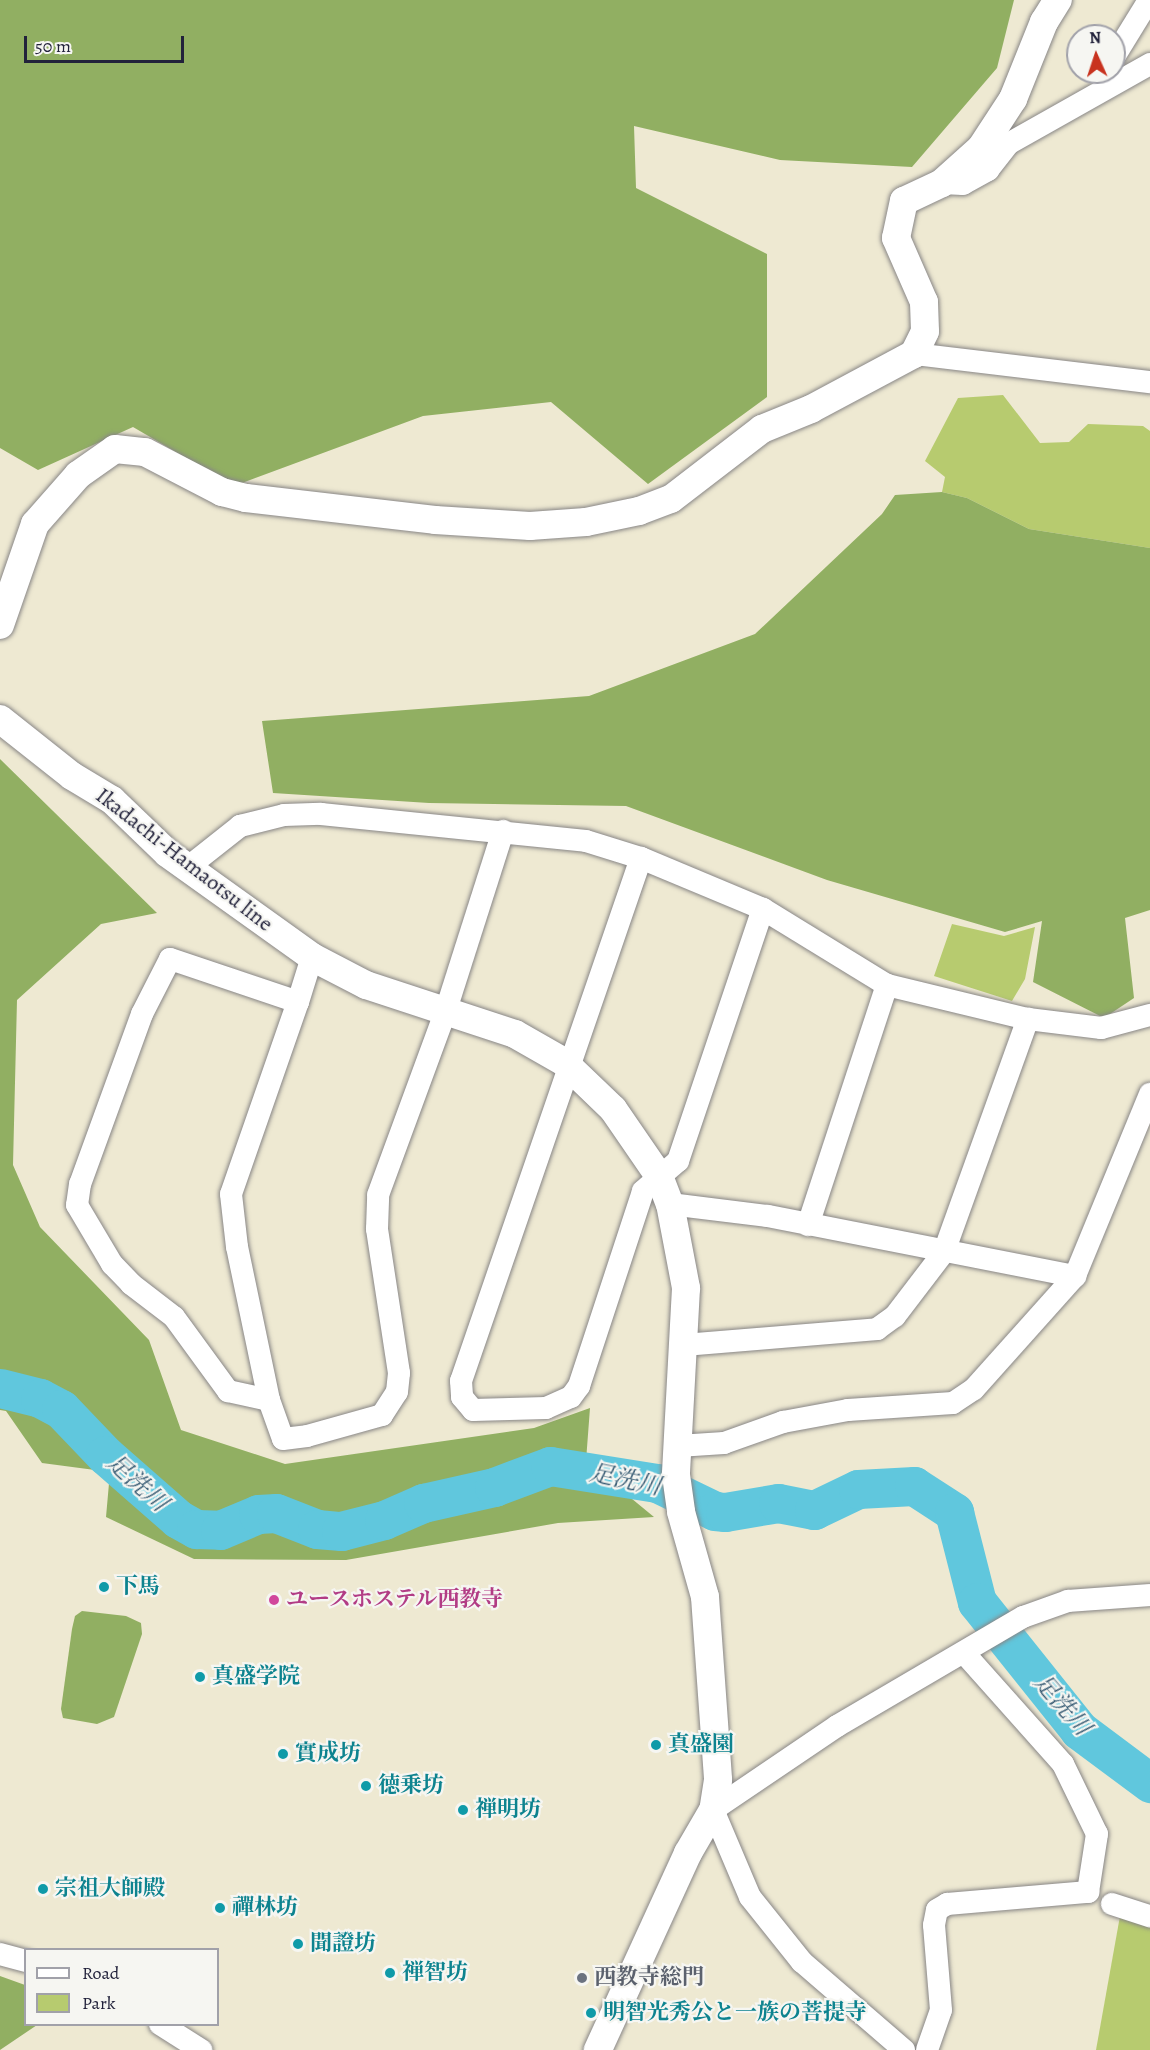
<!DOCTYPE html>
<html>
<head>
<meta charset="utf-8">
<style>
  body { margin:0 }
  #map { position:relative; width:1150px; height:2050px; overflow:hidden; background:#eee9d2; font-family:Alegreya,"Noto Serif JP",serif }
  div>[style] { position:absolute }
  .green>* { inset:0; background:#b7cb6f }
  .forest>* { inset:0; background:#91af62 }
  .river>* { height:39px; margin:-19.5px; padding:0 19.5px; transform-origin:19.5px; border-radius:19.5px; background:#60c7dd }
  .roads { filter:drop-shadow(0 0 2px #888686) drop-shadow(0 0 2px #888686) }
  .minor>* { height:22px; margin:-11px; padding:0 11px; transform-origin:11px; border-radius:11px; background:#fff }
  .major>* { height:28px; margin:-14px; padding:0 14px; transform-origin:14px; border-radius:14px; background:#fff }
  .dots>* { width:16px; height:16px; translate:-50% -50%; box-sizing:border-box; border:3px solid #f6f6f2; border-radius:50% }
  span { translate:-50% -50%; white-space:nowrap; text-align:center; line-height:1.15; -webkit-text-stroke:4.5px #f6f6f2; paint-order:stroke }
  .street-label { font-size:22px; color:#22223b }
  .culture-label { font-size:22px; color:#0d838f; font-weight:700 }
  .left { translate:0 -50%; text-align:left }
  .hotel-label { font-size:22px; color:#b23c85; font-weight:700 }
  .worship-label { font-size:22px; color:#5b616d; font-weight:700 }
  .water-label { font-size:24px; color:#385c74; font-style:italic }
  .legend { position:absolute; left:24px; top:1948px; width:195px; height:78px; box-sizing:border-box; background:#f6f6f2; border:2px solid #a1a1a9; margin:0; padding:8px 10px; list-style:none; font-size:18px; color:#22223b }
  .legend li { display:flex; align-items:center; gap:12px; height:30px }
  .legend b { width:30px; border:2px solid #a1a1a9 }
  .north { position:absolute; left:1066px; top:24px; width:60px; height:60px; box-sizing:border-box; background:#f6f6f2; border:2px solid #a1a1a9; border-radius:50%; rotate:357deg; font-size:16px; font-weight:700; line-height:24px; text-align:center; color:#22223b }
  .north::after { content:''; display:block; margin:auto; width:21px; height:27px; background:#c8321e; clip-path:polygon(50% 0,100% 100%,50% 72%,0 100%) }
  .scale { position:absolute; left:24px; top:36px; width:160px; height:27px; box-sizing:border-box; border:3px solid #22223b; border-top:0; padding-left:8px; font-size:18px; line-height:21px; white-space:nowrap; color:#22223b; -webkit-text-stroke:4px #f6f6f2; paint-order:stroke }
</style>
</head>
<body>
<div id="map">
  <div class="green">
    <div style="clip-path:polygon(1003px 395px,1040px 443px,1069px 442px,1088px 424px,1143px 426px,1150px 431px,1150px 548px,1029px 529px,967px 498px,942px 492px,945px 477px,925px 461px,958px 398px)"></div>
    <div style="clip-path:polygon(952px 924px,1004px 936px,1035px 927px,1025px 979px,1012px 1001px,934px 976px)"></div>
    <div style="clip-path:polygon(1120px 1916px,1150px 1927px,1150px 2050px,1096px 2050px)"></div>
  </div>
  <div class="forest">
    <div style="clip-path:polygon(0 0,1014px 0,997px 68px,912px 167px,780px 160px,634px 126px,636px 188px,767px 254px,767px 397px,648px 484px,551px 402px,423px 416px,234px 486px,133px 427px,38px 470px,0 448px)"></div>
    <div style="clip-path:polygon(942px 492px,967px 498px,1029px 529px,1150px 548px,1150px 910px,1125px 918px,1134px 998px,1104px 1018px,1033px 982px,1042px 921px,1005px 932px,827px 880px,626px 806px,429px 803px,273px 793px,262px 721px,589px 696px,755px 634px,882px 514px,895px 495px)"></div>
    <div style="clip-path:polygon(0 759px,157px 913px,101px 924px,17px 1000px,13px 1165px,40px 1227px,149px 1340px,181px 1430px,285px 1464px,534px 1428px,590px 1408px,586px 1461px,654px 1517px,558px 1523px,346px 1560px,194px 1559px,106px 1517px,110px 1472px,42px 1463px,6px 1411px,0 1410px)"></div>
    <div style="clip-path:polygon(82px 1611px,126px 1616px,141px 1623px,142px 1634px,114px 1717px,97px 1724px,63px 1718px,61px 1709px,72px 1629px,75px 1616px)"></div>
    <div style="clip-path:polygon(0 1976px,25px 1985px,26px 2024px,37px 2025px,0 2050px)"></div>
  </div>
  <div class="river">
    <div style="left:0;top:1388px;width:41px;rotate:14deg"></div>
    <div style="left:40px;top:1398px;width:24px;rotate:28deg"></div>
    <div style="left:61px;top:1409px;width:64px;rotate:46.3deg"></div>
    <div style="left:105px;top:1455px;width:97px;rotate:41.2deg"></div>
    <div style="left:178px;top:1519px;width:21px;rotate:29deg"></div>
    <div style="left:196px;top:1529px;width:24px;rotate:2deg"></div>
    <div style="left:220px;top:1530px;width:41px;rotate:-22.8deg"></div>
    <div style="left:258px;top:1514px;width:18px;rotate:-3deg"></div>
    <div style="left:276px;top:1513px;width:44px;rotate:21.3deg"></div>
    <div style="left:317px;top:1529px;width:24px;rotate:5deg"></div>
    <div style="left:341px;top:1531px;width:44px;rotate:-14.3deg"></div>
    <div style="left:384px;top:1520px;width:43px;rotate:-23.6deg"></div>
    <div style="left:423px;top:1503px;width:73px;rotate:-12.7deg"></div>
    <div style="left:494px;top:1487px;width:60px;rotate:-20.6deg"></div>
    <div style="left:550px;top:1466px;width:108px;rotate:9deg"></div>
    <div style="left:657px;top:1483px;width:64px;rotate:25.8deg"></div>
    <div style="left:715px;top:1511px;width:10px;rotate:6deg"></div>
    <div style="left:725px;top:1512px;width:54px;rotate:-9.6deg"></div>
    <div style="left:778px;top:1503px;width:37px;rotate:11deg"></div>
    <div style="left:814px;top:1510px;width:49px;rotate:-25.5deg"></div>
    <div style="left:858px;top:1489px;width:56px;rotate:-3.1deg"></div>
    <div style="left:914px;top:1486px;width:48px;rotate:33deg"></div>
    <div style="left:954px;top:1512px;width:93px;rotate:75.7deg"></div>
    <div style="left:977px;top:1602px;width:164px;rotate:51.4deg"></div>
    <div style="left:1079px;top:1730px;width:89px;rotate:36.7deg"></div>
  </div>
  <div class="roads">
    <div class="minor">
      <div style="left:1114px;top:57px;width:67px;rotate:-58.4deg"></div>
      <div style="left:942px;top:183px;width:21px;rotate:3deg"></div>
      <div style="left:963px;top:184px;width:29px;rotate:-29deg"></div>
      <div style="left:988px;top:170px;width:33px;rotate:-52deg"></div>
      <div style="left:1008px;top:144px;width:163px;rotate:-29.4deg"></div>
      <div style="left:914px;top:354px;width:238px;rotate:6.8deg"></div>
      <div style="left:641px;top:858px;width:553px;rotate:108.99deg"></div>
      <div style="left:461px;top:1381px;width:16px;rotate:86deg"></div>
      <div style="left:462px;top:1397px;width:17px;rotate:50deg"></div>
      <div style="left:473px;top:1410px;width:73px;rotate:-1.6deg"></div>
      <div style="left:546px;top:1408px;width:27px;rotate:-24deg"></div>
      <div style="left:571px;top:1397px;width:14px;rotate:-54deg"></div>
      <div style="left:579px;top:1386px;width:205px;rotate:-71.8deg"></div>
      <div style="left:643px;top:1191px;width:46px;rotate:-40.6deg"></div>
      <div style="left:678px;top:1161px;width:266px;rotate:-71.4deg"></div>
      <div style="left:187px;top:868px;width:68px;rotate:-38.4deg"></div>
      <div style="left:240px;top:826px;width:45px;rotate:-14deg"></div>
      <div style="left:284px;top:815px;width:37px;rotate:-2deg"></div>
      <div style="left:321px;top:814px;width:266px;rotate:5.8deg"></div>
      <div style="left:586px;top:841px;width:58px;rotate:17.2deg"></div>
      <div style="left:641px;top:858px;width:132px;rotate:22.7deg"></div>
      <div style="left:763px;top:909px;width:145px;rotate:31.5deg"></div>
      <div style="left:887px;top:985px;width:145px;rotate:13.6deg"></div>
      <div style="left:1028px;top:1019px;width:74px;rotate:7deg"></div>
      <div style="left:1101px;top:1028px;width:51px;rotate:-14.9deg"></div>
      <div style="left:312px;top:957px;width:47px;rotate:107.3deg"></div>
      <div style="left:298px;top:1002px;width:135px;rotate:-161.4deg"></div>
      <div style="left:170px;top:959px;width:62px;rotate:117deg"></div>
      <div style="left:142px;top:1014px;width:181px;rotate:110deg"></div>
      <div style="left:80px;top:1184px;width:21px;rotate:98deg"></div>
      <div style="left:77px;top:1205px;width:69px;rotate:59.3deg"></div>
      <div style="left:112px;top:1264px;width:28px;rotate:46deg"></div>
      <div style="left:131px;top:1284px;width:54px;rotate:37.5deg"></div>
      <div style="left:174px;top:1317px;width:92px;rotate:53.9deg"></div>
      <div style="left:228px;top:1391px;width:42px;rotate:12.4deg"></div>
      <div style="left:269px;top:1400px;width:41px;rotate:70.3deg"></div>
      <div style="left:283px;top:1439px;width:24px;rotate:-7deg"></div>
      <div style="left:307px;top:1436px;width:78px;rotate:-15.6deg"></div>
      <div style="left:382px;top:1415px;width:27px;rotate:-57deg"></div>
      <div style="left:397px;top:1392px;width:19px;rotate:-84deg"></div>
      <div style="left:399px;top:1373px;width:146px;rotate:-98.7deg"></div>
      <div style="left:377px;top:1229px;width:34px;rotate:-88deg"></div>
      <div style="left:378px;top:1195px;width:197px;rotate:-69.8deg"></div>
      <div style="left:446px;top:1010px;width:188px;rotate:-72.3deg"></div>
      <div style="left:670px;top:1204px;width:99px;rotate:7deg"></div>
      <div style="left:768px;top:1216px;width:313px;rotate:11.1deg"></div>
      <div style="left:808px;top:1225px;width:253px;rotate:-71.8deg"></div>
      <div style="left:684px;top:1345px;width:194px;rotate:-4.7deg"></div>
      <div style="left:877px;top:1329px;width:22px;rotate:-36deg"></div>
      <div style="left:895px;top:1316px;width:81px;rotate:-52.6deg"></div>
      <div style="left:944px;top:1252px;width:248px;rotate:-70.2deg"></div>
      <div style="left:269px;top:1400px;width:156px;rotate:-101.8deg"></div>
      <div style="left:237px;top:1247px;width:53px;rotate:-96.5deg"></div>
      <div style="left:231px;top:1194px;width:203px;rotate:-70.8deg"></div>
      <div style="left:678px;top:1446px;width:46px;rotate:-3.7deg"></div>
      <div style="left:724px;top:1443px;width:63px;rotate:-19.6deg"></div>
      <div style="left:783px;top:1422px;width:66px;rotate:-10.5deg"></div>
      <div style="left:848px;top:1410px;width:105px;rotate:-3.8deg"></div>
      <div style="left:953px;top:1403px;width:25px;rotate:-34deg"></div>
      <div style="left:974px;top:1389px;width:152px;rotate:-48.2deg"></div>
      <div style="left:1075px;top:1276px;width:197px;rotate:-67.6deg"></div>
      <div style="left:1112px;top:1904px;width:40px;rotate:18deg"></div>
      <div style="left:0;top:1954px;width:27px;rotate:15deg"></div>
      <div style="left:160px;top:2024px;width:49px;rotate:32.4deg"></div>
      <div style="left:904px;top:2050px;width:135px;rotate:-139.2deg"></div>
      <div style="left:802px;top:1962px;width:83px;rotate:-128.7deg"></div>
      <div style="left:750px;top:1897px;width:95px;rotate:-113deg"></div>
      <div style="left:713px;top:1810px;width:150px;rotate:-34.1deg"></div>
      <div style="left:837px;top:1726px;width:216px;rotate:-30.4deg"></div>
      <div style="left:1023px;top:1617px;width:48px;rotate:-19.6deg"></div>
      <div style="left:1068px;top:1601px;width:82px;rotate:-4.2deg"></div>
      <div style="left:927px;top:2050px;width:42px;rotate:-70.7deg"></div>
      <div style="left:941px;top:2010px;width:85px;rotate:-94.7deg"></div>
      <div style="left:934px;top:1925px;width:15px;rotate:-79deg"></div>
      <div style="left:937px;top:1910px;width:12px;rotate:-31deg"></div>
      <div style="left:947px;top:1904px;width:142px;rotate:-4.9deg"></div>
      <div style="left:1088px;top:1892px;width:59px;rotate:-81.2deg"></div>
      <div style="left:1097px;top:1834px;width:78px;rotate:-115.9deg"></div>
      <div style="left:1063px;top:1764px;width:149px;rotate:-131.7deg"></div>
    </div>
    <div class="major">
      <div style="left:0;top:625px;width:107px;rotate:-70.9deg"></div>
      <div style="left:35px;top:524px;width:65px;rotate:-48.7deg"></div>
      <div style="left:78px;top:475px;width:45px;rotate:-35.1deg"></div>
      <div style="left:115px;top:449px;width:30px;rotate:6deg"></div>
      <div style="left:145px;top:452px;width:87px;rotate:27.5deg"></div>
      <div style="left:222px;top:492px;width:25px;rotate:14deg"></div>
      <div style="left:246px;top:498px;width:190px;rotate:6.6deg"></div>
      <div style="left:435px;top:520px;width:95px;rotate:3.6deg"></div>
      <div style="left:530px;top:526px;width:56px;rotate:-4.1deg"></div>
      <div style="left:586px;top:522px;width:54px;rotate:-11.7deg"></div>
      <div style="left:639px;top:511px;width:34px;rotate:-21deg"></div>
      <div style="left:671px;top:499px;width:115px;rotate:-37.6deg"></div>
      <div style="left:762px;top:429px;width:53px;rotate:-22.2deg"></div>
      <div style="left:811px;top:409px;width:117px;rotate:-28.1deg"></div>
      <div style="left:914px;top:354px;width:25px;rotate:-64deg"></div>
      <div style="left:925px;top:331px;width:29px;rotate:-92deg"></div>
      <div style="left:924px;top:302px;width:70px;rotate:-113.6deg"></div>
      <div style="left:896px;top:238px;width:38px;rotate:-78deg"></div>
      <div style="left:904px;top:201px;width:42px;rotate:-25.3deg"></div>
      <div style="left:942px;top:183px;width:52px;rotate:-41.9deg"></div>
      <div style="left:981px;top:148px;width:59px;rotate:-56.9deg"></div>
      <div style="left:1013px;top:99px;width:83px;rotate:-68.1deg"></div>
      <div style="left:1044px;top:22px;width:26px;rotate:-58deg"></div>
      <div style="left:0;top:719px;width:92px;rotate:38.4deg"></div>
      <div style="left:72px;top:776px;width:47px;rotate:31deg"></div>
      <div style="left:112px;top:800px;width:76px;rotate:43.9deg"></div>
      <div style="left:167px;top:853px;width:178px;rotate:35.6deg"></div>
      <div style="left:312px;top:957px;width:61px;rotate:27.4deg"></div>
      <div style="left:366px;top:985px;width:157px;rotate:18.2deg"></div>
      <div style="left:515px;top:1034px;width:56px;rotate:29.7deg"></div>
      <div style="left:564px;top:1062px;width:68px;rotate:43.8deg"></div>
      <div style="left:613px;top:1109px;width:81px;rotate:55.5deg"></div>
      <div style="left:659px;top:1176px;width:30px;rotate:69deg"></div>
      <div style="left:670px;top:1204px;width:86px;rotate:79.2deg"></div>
      <div style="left:686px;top:1288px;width:187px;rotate:93.1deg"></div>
      <div style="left:676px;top:1475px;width:37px;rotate:82deg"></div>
      <div style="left:681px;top:1512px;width:88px;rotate:74.2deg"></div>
      <div style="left:705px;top:1597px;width:183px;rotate:85.9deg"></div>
      <div style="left:718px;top:1780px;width:30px;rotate:99deg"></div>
      <div style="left:713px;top:1810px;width:50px;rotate:120.2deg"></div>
      <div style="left:688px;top:1853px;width:217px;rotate:114.6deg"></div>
    </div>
  </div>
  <div class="dots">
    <div style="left:104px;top:1587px;background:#0f9aa8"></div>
    <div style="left:274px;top:1600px;background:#d1479c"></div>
    <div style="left:200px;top:1677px;background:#0f9aa8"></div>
    <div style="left:656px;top:1745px;background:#0f9aa8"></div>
    <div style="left:283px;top:1754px;background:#0f9aa8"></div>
    <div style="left:366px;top:1786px;background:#0f9aa8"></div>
    <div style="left:463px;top:1810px;background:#0f9aa8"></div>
    <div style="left:43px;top:1889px;background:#0f9aa8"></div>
    <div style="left:220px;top:1908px;background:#0f9aa8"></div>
    <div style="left:298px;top:1944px;background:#0f9aa8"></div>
    <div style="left:390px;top:1973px;background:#0f9aa8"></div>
    <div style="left:582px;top:1978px;background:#6b7280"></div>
    <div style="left:591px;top:2013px;background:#0f9aa8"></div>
  </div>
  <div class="street-label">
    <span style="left:184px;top:860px;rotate:38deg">Ikadachi-Hamaotsu line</span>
  </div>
  <div class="culture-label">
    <span class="left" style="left:116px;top:1587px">下馬</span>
    <span class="left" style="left:212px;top:1677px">真盛学院</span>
    <span class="left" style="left:668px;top:1745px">真盛園</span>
    <span class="left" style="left:295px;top:1754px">實成坊</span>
    <span class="left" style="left:378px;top:1786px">徳乗坊</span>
    <span class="left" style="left:475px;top:1810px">禅明坊</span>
    <span class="left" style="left:55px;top:1889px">宗祖大師殿</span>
    <span class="left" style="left:232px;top:1908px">禪林坊</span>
    <span class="left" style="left:310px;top:1944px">聞證坊</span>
    <span class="left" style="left:402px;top:1973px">禅智坊</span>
    <span class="left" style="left:603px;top:2013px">明智光秀公と一族の菩提寺</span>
  </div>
  <div class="hotel-label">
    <span class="left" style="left:286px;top:1600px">ユースホステル西教寺</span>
  </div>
  <div class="worship-label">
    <span class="left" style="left:594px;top:1978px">西教寺総門</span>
  </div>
  <div class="water-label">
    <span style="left:625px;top:1480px;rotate:12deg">足洗川</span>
    <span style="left:137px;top:1483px;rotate:42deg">足洗川</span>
    <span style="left:1062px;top:1705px;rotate:49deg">足洗川</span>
  </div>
  <ul class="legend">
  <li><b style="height:8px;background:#fff"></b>Road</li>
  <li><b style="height:16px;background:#b7cb6f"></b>Park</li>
  </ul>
  <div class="north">N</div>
  <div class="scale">50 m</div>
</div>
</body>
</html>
